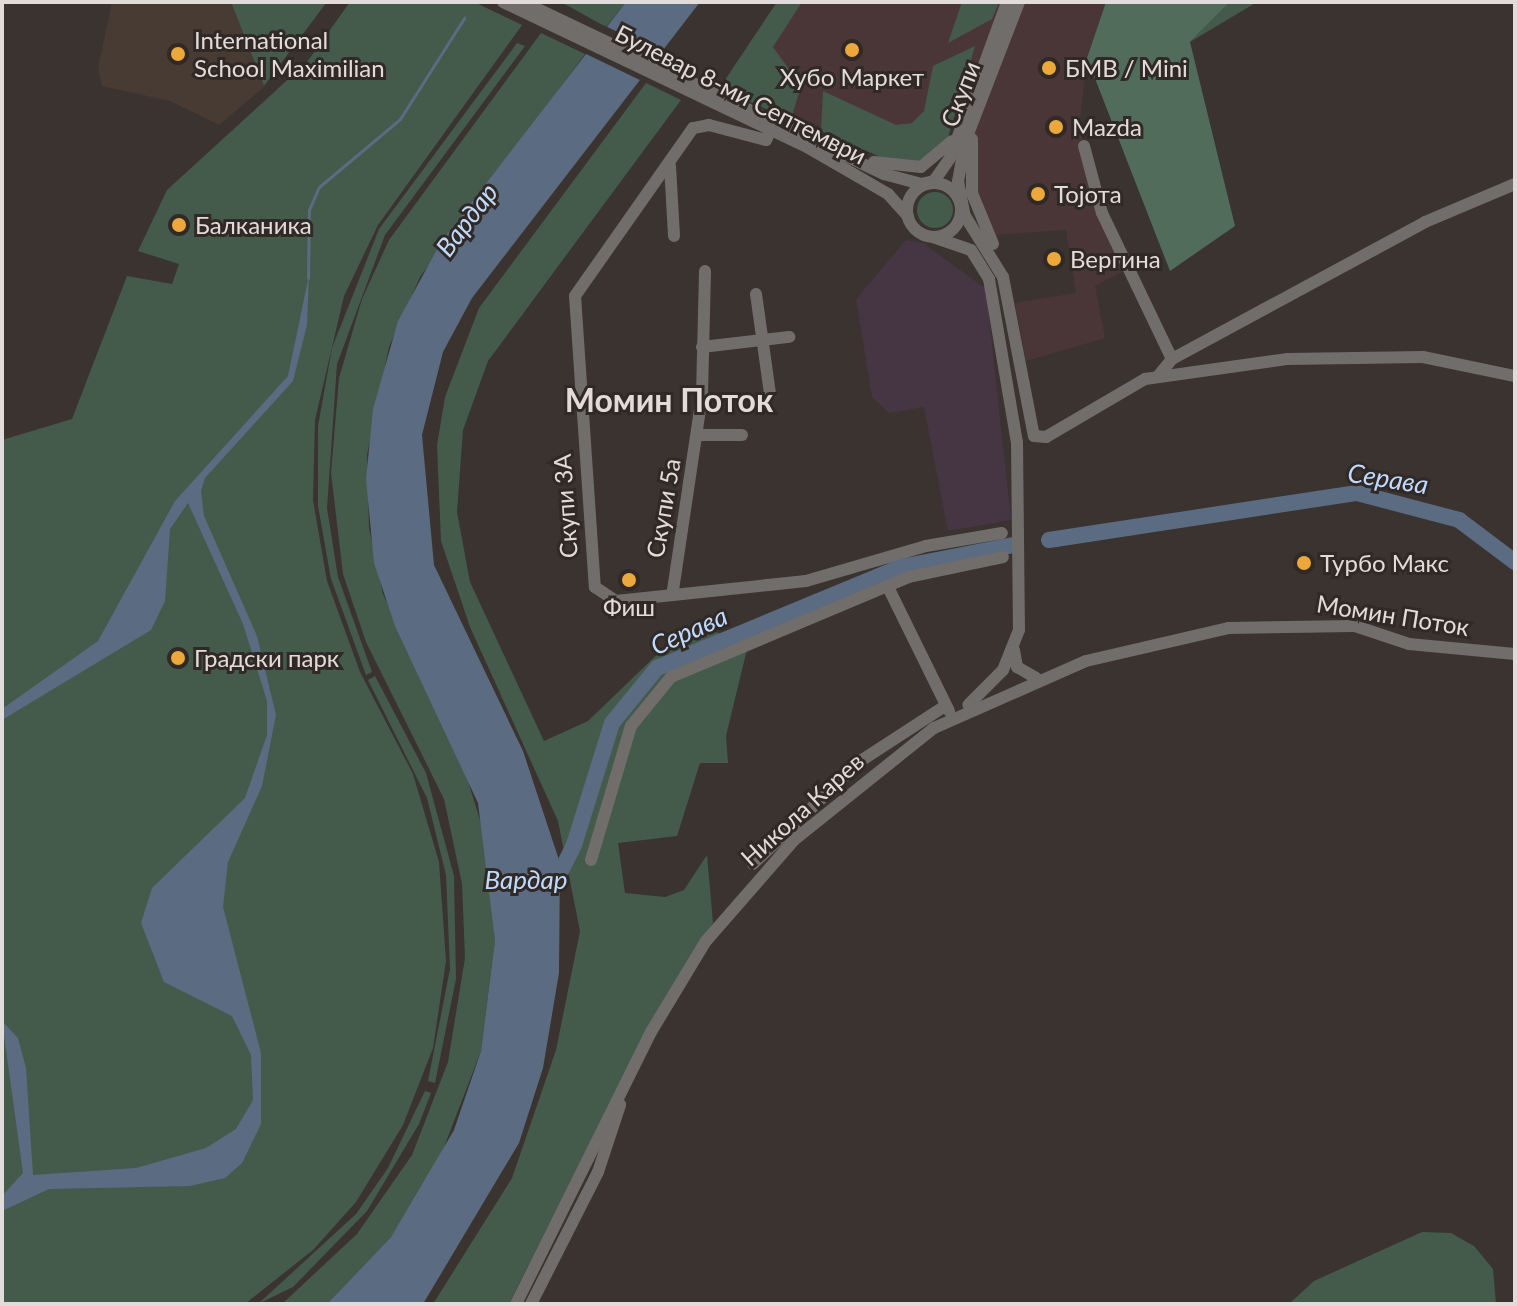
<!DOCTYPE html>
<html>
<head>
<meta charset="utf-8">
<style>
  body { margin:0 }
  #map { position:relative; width:1517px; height:1306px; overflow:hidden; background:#3a332f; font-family:Lato,sans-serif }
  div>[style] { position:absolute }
  .commercial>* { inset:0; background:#4b3637 }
  .industrial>* { inset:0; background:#463643 }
  .built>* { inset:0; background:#483b34 }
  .green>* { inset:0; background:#445b4c }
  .round { border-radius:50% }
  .forest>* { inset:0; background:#526c5b }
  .water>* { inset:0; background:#5b6b82 }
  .pier>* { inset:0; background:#3a332f }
  .stream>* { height:3px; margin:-1.5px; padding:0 1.5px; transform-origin:1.5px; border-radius:1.5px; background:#5b6b82 }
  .river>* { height:16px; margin:-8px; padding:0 8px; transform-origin:8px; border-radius:8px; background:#5b6b82 }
  .minor>* { height:12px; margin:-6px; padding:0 6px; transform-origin:6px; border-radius:6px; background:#716d6b }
  .minor>.ring { margin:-6px; padding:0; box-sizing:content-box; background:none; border:12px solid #716d6b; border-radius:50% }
  .dots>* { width:22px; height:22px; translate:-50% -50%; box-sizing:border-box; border:4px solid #302926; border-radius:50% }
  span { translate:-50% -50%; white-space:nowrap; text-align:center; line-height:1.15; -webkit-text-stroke:6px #302926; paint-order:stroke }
  .poi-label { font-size:24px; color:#e1dcda }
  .left { translate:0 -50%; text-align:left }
  .street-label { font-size:24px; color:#e1dcda }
  .water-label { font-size:26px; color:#c0dafe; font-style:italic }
  .district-label { font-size:32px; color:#e1dcda; font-weight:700 }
  .frame { position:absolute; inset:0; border:4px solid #e1dcda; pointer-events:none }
</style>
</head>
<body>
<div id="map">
  <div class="commercial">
    <div style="clip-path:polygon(777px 2px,1106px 2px,1087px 58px,1079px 128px,1126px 270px,1095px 286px,1105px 338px,1026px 361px,1015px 303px,1076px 293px,1066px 230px,990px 235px,978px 198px,966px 86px,956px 116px,899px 165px,719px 89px)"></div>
  </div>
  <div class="industrial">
    <div style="clip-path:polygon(906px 240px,923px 243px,986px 289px,1011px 520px,948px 531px,924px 407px,889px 413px,872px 397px,856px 299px)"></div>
  </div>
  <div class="built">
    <div style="clip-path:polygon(112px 2px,231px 2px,264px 87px,219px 125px,170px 101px,102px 86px,98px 68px)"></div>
  </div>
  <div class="green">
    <div style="clip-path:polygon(231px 2px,334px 2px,326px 3px,264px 86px)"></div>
    <div style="clip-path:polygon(350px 2px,474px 2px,522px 25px,378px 225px,344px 296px,315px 420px,313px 500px,327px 581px,360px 672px,413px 774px,439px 862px,446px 961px,433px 1048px,403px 1125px,356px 1202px,313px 1250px,245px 1304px,2px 1304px,2px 440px,72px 419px,127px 276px,172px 284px,179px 264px,138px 251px,167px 190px,307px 62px)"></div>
    <div style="clip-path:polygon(561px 2px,626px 2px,606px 27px)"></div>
    <div style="clip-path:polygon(777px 2px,802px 2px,773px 47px,801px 86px,791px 119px,719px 89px)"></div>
    <div style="clip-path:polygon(962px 2px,999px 2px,992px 19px,948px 43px)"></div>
    <div style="clip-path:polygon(1230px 2px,1257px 2px,1190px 42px)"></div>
    <div style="clip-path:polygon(541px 33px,585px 54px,420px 277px,389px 347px,367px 455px,369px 528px,383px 594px,459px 752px,487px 843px,495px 940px,481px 1051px,436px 1168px,391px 1237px,327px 1304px,282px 1304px,357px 1234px,412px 1155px,448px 1062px,465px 958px,462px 884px,444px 799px,366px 642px,343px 574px,331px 473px,339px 378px,362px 299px,389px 240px)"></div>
    <div style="clip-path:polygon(517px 43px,525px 46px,385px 235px,337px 364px,327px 508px,338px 577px,372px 672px,366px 675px,331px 579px,318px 506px,318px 426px,332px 348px,379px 229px)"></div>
    <div style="clip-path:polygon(975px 46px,946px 144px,925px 161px,899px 165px,821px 131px,823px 91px,896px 125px,912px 123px,924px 111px,933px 66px)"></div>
    <div style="clip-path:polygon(646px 83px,681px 100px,488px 361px,463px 430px,457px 512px,470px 582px,544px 741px,588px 721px,667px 645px,704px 629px,749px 641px,726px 736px,728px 763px,700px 763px,677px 836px,618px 843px,625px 893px,665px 897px,684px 890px,707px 855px,713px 923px,645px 1032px,509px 1304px,433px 1304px,512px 1178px,556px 1050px,580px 931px,558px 821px,470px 627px,441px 541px,437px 445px,445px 397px,479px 308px)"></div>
    <div class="round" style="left:917px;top:192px;width:36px;height:36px"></div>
    <div style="clip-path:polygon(375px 676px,426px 773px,454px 876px,456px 979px,435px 1083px,428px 1081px,450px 969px,446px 875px,427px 798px,368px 680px)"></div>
    <div style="clip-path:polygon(425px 1091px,431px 1093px,419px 1124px,367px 1211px,293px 1287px,258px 1304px,356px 1214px,388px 1168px)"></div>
    <div style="clip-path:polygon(1422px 1232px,1451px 1233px,1474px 1246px,1493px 1269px,1496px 1304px,1289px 1304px,1314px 1281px)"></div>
  </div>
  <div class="forest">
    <div style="clip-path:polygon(1106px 2px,1230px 2px,1190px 42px,1235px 226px,1170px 271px,1087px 58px)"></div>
  </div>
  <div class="water">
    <div style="clip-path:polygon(626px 2px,700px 2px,472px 298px,443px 352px,422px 435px,434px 565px,523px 751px,560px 863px,559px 973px,543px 1068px,519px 1143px,423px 1304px,327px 1304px,391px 1237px,454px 1130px,481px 1051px,495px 940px,478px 803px,395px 626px,374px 563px,366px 479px,373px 409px,398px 321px,441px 242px)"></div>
    <div style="clip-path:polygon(309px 275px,307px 325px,293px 381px,205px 478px,201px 491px,204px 516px,257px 636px,276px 715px,262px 786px,228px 862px,223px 907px,261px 1053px,261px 1124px,242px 1163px,225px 1178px,190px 1186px,49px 1189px,2px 1211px,2px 1196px,23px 1173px,2px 1021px,18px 1038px,26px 1068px,33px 1175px,136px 1168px,206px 1148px,236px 1129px,253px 1100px,251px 1055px,232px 1016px,164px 982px,141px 923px,152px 888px,245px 798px,267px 735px,267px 701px,243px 624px,188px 503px,170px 529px,165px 601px,151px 630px,2px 720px,2px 709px,98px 641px,175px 501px,288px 376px)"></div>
  </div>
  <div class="pier">
    <div style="clip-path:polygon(603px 25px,664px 54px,644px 82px,582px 52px)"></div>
  </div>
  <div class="stream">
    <div style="left:308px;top:278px;width:68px;rotate:-89.2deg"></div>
    <div style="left:309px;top:210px;width:25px;rotate:-67deg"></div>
    <div style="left:319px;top:187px;width:106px;rotate:-40deg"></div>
    <div style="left:400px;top:119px;width:120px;rotate:-57.6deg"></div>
  </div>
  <div class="river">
    <div style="left:1049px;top:540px;width:312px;rotate:-8.7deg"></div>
    <div style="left:1357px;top:493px;width:106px;rotate:14.8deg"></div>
    <div style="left:1459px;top:520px;width:70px;rotate:36.9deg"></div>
    <div style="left:549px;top:895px;width:56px;rotate:-63.4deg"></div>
    <div style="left:574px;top:845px;width:128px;rotate:-72.7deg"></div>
    <div style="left:612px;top:723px;width:71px;rotate:-50.7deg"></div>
    <div style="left:657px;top:668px;width:264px;rotate:-22.5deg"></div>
    <div style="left:901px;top:567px;width:114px;rotate:-11.1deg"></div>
  </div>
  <div class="minor">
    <div style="left:503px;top:2px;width:337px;rotate:25.5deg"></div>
    <div style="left:807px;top:147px;width:94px;rotate:30.1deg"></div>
    <div style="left:888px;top:194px;width:30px;rotate:48deg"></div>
    <div style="left:523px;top:2px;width:400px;rotate:25.5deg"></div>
    <div style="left:884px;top:174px;width:38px;rotate:15deg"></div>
    <div style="left:921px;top:184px;width:13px;rotate:-13deg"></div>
    <div style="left:934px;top:181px;width:28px;rotate:-55deg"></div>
    <div style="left:950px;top:158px;width:166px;rotate:-69.9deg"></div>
    <div style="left:1019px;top:2px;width:150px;rotate:111.1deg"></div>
    <div style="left:965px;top:142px;width:40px;rotate:100deg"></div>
    <div style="left:958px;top:181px;width:36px;rotate:79deg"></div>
    <div style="left:965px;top:216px;width:72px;rotate:58.1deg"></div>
    <div style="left:1003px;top:277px;width:162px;rotate:79deg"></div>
    <div style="left:1034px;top:436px;width:12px;rotate:5deg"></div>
    <div style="left:1046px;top:437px;width:115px;rotate:-30.4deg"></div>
    <div style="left:1145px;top:379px;width:143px;rotate:-8deg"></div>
    <div style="left:1287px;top:359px;width:136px;rotate:-0.8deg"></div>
    <div style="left:1423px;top:357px;width:94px;rotate:11.7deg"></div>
    <div style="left:771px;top:129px;width:12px;rotate:114deg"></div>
    <div style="left:766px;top:140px;width:59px;rotate:-165.3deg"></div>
    <div style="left:709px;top:125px;width:16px;rotate:169deg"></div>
    <div style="left:693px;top:128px;width:205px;rotate:125.1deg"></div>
    <div style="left:575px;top:296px;width:292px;rotate:86.1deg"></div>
    <div style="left:595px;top:587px;width:25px;rotate:34deg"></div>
    <div style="left:616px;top:601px;width:191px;rotate:-6deg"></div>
    <div style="left:806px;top:581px;width:125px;rotate:-16.3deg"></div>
    <div style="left:926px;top:546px;width:77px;rotate:-9.7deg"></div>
    <div style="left:972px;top:139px;width:54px;rotate:90deg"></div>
    <div style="left:972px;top:193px;width:55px;rotate:67.6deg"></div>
    <div style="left:1084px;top:146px;width:69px;rotate:75deg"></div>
    <div style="left:1102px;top:213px;width:162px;rotate:64.4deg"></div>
    <div style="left:1172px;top:359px;width:21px;rotate:129deg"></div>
    <div style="left:874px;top:162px;width:47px;rotate:6.1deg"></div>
    <div style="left:921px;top:167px;width:40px;rotate:-40deg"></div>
    <div style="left:670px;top:166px;width:70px;rotate:86.7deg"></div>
    <div class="ring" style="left:907px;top:183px;width:42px;height:42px"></div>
    <div style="left:933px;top:237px;width:40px;rotate:18.9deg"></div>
    <div style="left:971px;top:250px;width:34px;rotate:58deg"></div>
    <div style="left:989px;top:279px;width:165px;rotate:80.3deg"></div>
    <div style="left:1017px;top:442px;width:188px;rotate:89.4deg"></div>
    <div style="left:1019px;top:630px;width:43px;rotate:111.8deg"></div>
    <div style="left:1003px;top:670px;width:49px;rotate:135deg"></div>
    <div style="left:756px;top:294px;width:101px;rotate:82deg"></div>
    <div style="left:702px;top:347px;width:88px;rotate:-6.6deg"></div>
    <div style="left:1172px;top:359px;width:288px;rotate:-28.4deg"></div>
    <div style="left:1425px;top:222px;width:98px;rotate:-22.9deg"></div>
    <div style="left:697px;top:435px;width:45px"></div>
    <div style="left:888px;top:587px;width:138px;rotate:63.8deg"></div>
    <div style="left:673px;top:590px;width:197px;rotate:-81.5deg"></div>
    <div style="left:702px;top:395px;width:124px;rotate:-88.6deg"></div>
    <div style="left:1014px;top:650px;width:17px;rotate:80deg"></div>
    <div style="left:1017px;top:667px;width:22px;rotate:30deg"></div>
    <div style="left:591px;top:860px;width:140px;rotate:-73.4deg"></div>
    <div style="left:631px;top:726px;width:63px;rotate:-50.8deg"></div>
    <div style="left:671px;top:677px;width:258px;rotate:-22.8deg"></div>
    <div style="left:909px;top:577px;width:96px;rotate:-12deg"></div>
    <div style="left:753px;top:864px;width:151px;rotate:-43.7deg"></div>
    <div style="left:862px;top:760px;width:99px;rotate:-33deg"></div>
    <div style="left:516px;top:1304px;width:304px;rotate:-63.6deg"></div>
    <div style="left:651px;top:1032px;width:106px;rotate:-58.9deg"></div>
    <div style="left:706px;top:941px;width:134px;rotate:-48.9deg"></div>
    <div style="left:794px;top:840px;width:179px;rotate:-38.7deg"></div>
    <div style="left:934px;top:728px;width:166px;rotate:-23.8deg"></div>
    <div style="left:1086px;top:661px;width:147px;rotate:-13deg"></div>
    <div style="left:1229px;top:628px;width:126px;rotate:-0.9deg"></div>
    <div style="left:1355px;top:626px;width:57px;rotate:18.4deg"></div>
    <div style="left:1409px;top:644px;width:106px;rotate:5.4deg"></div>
    <div style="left:531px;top:1304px;width:148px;rotate:-63.1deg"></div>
    <div style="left:598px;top:1172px;width:71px;rotate:-71.8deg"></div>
  </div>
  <div class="dots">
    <div style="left:852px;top:50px;background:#eda83b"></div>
    <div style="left:178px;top:54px;background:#eda83b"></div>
    <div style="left:1049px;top:68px;background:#eda83b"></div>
    <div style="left:1056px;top:127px;background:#eda83b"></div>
    <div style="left:1038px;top:194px;background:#eda83b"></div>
    <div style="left:179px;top:225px;background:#eda83b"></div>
    <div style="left:1054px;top:259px;background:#eda83b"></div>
    <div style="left:1304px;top:563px;background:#eda83b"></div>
    <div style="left:629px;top:580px;background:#eda83b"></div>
    <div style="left:178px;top:658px;background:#eda83b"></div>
  </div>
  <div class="poi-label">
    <span class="left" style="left:194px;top:54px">International<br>School Maximilian</span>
    <span class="left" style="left:1065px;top:68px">БМВ / Mini</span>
    <span style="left:852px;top:77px">Хубо Маркет</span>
    <span class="left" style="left:1072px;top:127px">Mazda</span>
    <span class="left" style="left:1054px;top:194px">Тојота</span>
    <span class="left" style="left:195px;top:225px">Балканика</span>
    <span class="left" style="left:1070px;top:259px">Вергина</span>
    <span class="left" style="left:1320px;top:563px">Турбо Макс</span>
    <span style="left:629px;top:607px">Фиш</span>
    <span class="left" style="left:194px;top:658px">Градски парк</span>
  </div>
  <div class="street-label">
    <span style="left:741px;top:94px;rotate:27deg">Булевар 8-ми Септември</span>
    <span style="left:960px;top:94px;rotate:-69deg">Скупи</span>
    <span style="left:565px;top:506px;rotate:-94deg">Скупи 3А</span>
    <span style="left:663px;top:508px;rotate:-80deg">Скупи 5а</span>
    <span style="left:1393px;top:615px;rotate:9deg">Момин Поток</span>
    <span style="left:802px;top:809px;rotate:-42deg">Никола Карев</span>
  </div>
  <div class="water-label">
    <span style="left:467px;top:220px;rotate:-53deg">Вардар</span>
    <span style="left:1388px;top:479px;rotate:9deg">Серава</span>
    <span style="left:689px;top:631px;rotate:-24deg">Серава</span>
    <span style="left:526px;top:880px">Вардар</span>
  </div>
  <div class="district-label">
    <span style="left:669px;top:400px">Момин Поток</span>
  </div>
  <div class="frame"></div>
</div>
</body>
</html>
